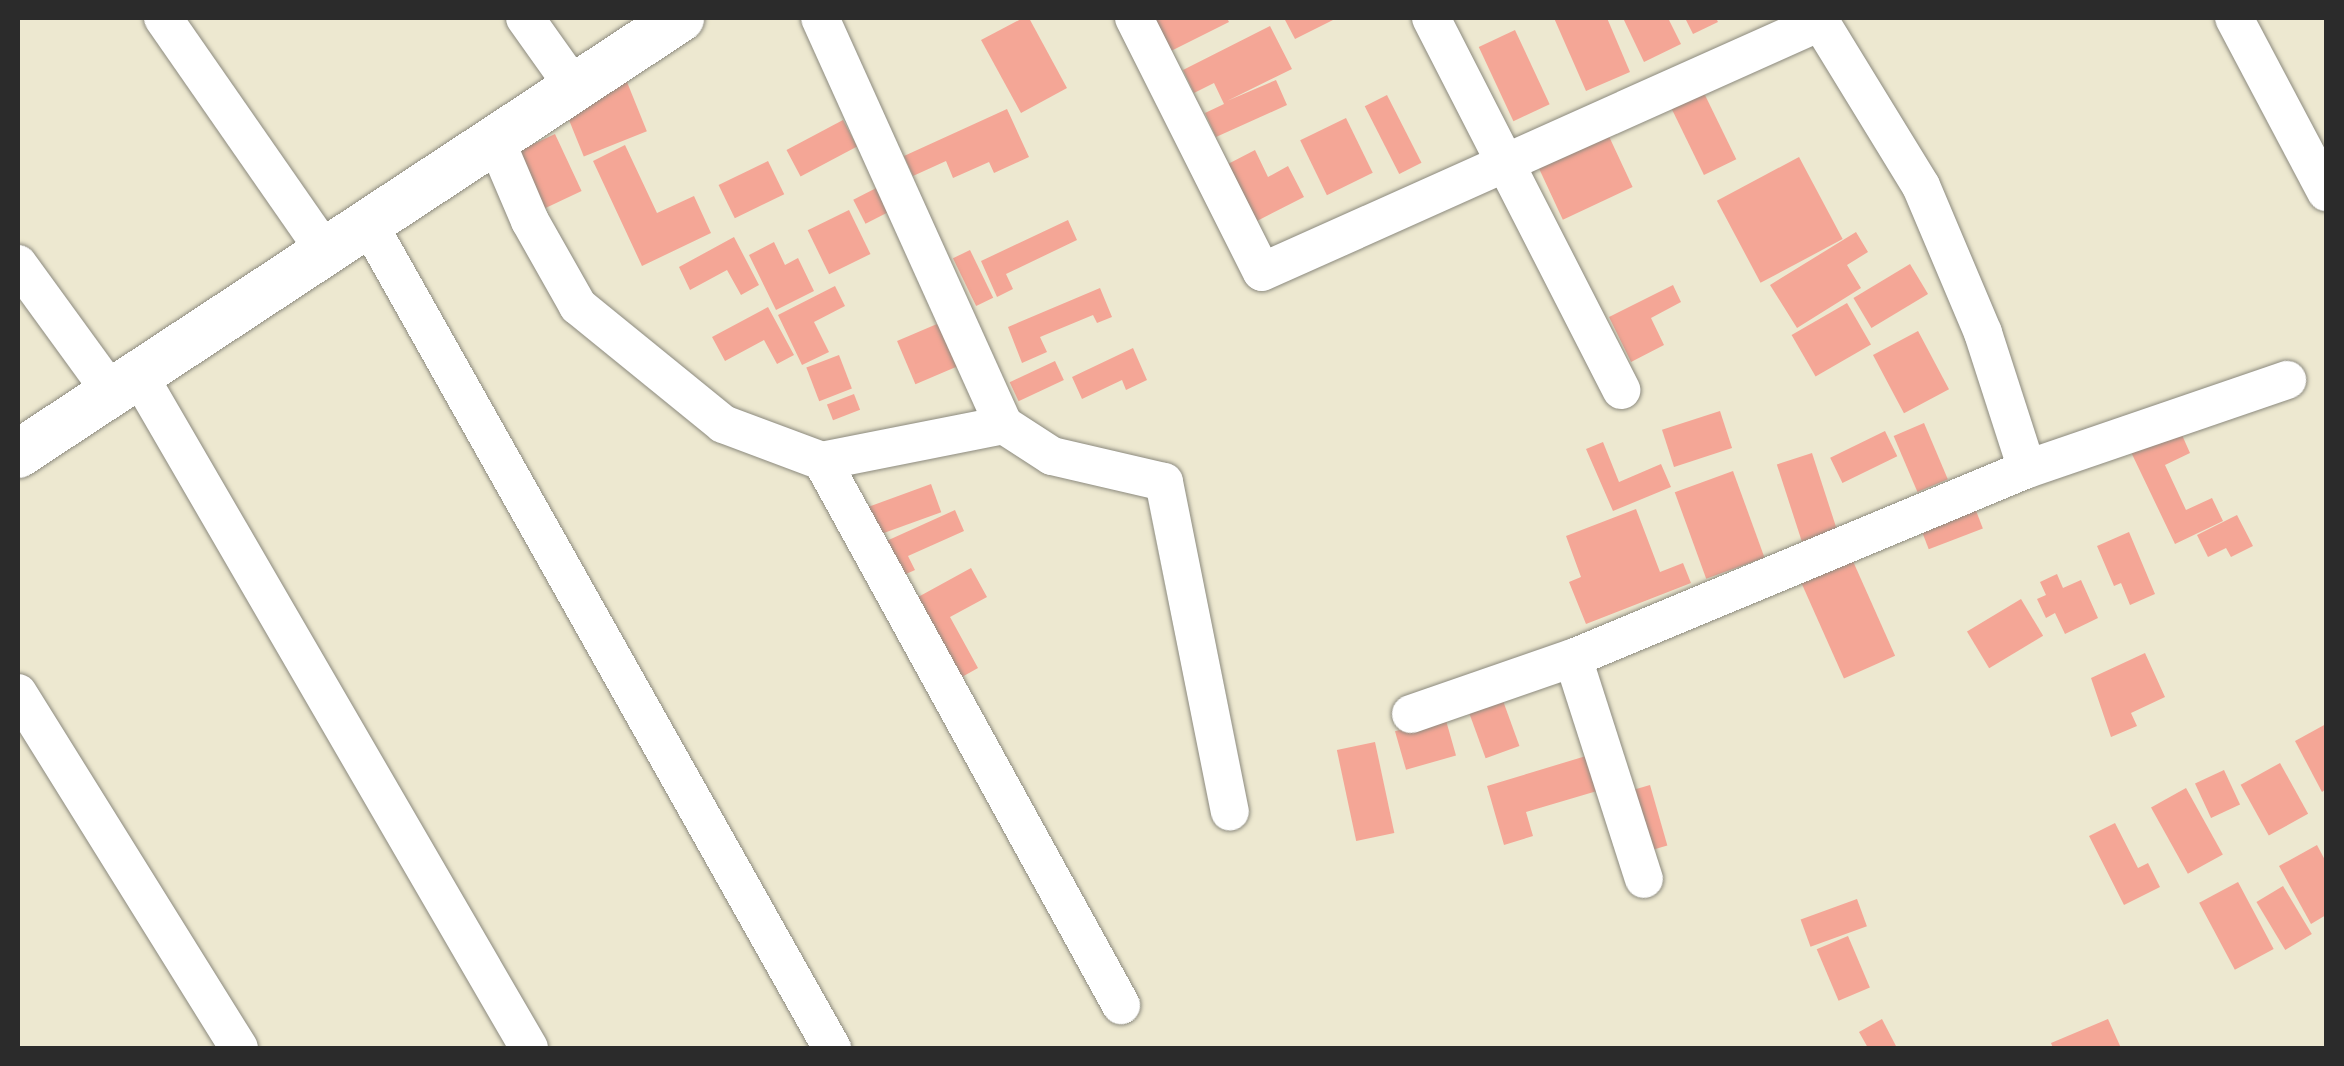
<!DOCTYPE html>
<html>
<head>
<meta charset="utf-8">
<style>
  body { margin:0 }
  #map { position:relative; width:2344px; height:1066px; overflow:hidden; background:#ede8d0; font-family:"Sorts Mill Goudy",serif }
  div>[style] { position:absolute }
  .building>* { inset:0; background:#f4a696; transform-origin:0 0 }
  .roads { filter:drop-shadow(0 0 2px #8c8a7e) drop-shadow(0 0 2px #8c8a7e) }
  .minor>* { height:38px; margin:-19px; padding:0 19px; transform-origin:19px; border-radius:19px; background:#fff }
  .tertiary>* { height:48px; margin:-24px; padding:0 24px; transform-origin:24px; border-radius:24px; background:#fff }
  span { translate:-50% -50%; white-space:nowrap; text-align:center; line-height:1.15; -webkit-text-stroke:8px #f6f6f2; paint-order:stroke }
  .frame { position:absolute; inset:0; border:20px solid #2b2b2b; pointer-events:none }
</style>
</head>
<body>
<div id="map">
  <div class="building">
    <div style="clip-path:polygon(1023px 18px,1029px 18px,1067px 88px,1021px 113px,981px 40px)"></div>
    <div style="clip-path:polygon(1160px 18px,1227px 18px,1229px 22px,1169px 52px,1154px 20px)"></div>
    <div style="clip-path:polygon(1284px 18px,1337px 18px,1295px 39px)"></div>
    <div style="clip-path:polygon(1554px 18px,1607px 18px,1630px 72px,1586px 91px)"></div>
    <div style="clip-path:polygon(1623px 18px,1668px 18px,1681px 44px,1644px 62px)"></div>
    <div style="clip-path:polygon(1685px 18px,1716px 18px,1718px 22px,1693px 34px)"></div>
    <div style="clip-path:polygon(1270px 26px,1292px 69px,1227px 101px,1276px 80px,1287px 105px,1216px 137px,1205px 113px,1224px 104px,1214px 83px,1194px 93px,1183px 70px)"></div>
    <div style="left:1515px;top:30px;width:82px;height:40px;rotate:65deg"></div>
    <div style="left:627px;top:82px;width:53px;height:68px;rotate:68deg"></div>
    <div style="left:1703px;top:91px;width:76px;height:36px;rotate:64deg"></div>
    <div style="left:1387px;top:95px;width:76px;height:25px;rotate:63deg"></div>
    <div style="clip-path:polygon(1007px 109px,1029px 157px,994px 173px,989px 162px,953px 178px,946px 161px,913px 176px,904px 156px)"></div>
    <div style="left:1346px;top:118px;width:61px;height:51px;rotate:64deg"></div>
    <div style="left:843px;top:120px;width:30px;height:64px;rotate:62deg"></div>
    <div style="left:1606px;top:130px;width:63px;height:77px;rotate:65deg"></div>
    <div style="left:555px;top:134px;width:63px;height:48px;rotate:65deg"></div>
    <div style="clip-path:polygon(625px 145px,657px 213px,694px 196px,711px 233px,642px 266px,593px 161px)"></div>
    <div style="clip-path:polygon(1255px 150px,1268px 177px,1288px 166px,1304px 197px,1257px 221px,1228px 164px)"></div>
    <div style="left:1799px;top:157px;width:93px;height:93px;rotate:62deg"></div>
    <div style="left:768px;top:161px;width:37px;height:55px;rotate:64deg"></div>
    <div style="left:888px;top:182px;width:27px;height:39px;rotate:63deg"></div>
    <div style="left:849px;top:210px;width:49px;height:46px;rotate:64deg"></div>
    <div style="clip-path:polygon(1068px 220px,1077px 240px,1006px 274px,1013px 289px,997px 297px,981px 261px)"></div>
    <div style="clip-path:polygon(1856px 232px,1868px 252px,1847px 265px,1861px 288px,1797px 328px,1770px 285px)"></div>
    <div style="clip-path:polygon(734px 237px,759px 285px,741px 295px,727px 270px,690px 290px,679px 267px)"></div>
    <div style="clip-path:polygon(774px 242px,785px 265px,798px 258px,814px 291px,776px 310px,749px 255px)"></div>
    <div style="left:970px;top:250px;width:53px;height:19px;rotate:64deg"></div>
    <div style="left:1910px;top:264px;width:35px;height:66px;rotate:59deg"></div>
    <div style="clip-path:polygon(1673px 285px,1681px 302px,1651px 318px,1664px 345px,1631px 362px,1609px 317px)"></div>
    <div style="clip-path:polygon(835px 286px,845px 306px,814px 322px,829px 352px,802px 365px,778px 315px)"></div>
    <div style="clip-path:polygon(1100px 288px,1112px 317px,1097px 323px,1093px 315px,1040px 337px,1047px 352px,1022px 363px,1008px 327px)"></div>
    <div style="left:1847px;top:303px;width:48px;height:64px;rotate:60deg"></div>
    <div style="clip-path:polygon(768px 307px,794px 355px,777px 364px,764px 340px,725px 361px,712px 337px)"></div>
    <div style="left:944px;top:321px;width:47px;height:51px;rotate:67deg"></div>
    <div style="left:1918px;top:331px;width:66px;height:51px;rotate:62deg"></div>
    <div style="clip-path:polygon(1133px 348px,1147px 380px,1126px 390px,1122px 380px,1082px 399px,1072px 377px)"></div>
    <div style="left:839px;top:355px;width:36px;height:35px;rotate:69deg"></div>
    <div style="left:1055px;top:361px;width:21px;height:50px;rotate:65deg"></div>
    <div style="left:854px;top:394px;width:17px;height:29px;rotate:69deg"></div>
    <div style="left:1720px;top:411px;width:39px;height:61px;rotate:72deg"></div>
    <div style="left:1924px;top:423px;width:61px;height:33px;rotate:67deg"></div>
    <div style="clip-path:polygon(2178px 426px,2190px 453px,2165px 465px,2186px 510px,2212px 498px,2223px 521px,2175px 544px,2130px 450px)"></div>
    <div style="left:1885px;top:431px;width:28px;height:61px;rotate:64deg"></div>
    <div style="clip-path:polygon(1603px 442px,1619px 482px,1661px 464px,1671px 487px,1613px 511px,1586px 449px)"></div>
    <div style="left:1812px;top:453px;width:81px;height:37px;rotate:72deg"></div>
    <div style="left:1733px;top:471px;width:92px;height:62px;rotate:70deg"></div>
    <div style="left:931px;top:484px;width:30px;height:67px;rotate:70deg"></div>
    <div style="left:1975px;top:508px;width:22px;height:58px;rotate:69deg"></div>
    <div style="clip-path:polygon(1636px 509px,1660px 572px,1683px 563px,1691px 583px,1586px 624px,1569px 582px,1581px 577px,1566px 536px)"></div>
    <div style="clip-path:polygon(955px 510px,964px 531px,908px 556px,915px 570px,897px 578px,882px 543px)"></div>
    <div style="clip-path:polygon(2237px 515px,2253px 546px,2231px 557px,2226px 548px,2208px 557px,2197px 535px)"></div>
    <div style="clip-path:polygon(2129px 532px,2155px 594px,2130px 605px,2121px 583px,2114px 586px,2097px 546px)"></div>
    <div style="left:1852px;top:559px;width:106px;height:56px;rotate:66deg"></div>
    <div style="clip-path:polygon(971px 568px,987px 597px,950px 617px,978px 668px,953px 682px,909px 602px)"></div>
    <div style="clip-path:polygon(2057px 574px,2063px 588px,2081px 580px,2098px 618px,2065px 634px,2055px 613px,2046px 618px,2037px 599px,2046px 595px,2040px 582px)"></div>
    <div style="left:2021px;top:599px;width:43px;height:63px;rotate:59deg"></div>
    <div style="clip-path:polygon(2145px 653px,2165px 697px,2131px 713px,2137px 726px,2111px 737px,2091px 678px)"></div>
    <div style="left:1502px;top:698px;width:51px;height:36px;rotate:70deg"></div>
    <div style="left:1445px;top:717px;width:40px;height:52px;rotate:74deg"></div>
    <div style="clip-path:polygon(2326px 724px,2326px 789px,2322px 792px,2295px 741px)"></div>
    <div style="left:1375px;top:742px;width:93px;height:39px;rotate:78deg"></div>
    <div style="clip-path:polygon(1586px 756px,1597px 791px,1526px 812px,1533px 836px,1504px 845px,1487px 786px)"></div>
    <div style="left:2280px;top:763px;width:58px;height:45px;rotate:61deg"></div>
    <div style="left:2224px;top:770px;width:38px;height:32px;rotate:65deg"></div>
    <div style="left:1650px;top:785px;width:63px;height:25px;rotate:74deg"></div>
    <div style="left:2186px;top:788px;width:76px;height:40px;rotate:61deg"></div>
    <div style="clip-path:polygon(2115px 823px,2138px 868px,2148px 863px,2160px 887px,2124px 905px,2089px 836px)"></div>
    <div style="clip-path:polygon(2317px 845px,2326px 862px,2326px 915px,2311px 924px,2279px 866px)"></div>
    <div style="left:2238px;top:882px;width:76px;height:44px;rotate:62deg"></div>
    <div style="left:2283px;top:886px;width:56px;height:31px;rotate:59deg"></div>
    <div style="left:1857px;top:899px;width:29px;height:60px;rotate:70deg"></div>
    <div style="left:1848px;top:936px;width:56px;height:34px;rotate:67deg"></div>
    <div style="clip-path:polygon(1882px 1019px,1897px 1048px,1868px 1048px,1859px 1032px)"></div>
    <div style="clip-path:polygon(2108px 1019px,2121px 1048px,2053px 1048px,2051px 1043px)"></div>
  </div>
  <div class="roads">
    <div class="minor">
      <div style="left:163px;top:18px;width:284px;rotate:55.2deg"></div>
      <div style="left:525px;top:18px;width:85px;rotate:54.6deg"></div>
      <div style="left:820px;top:18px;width:447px;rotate:65.7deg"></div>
      <div style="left:1004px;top:425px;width:57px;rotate:32.9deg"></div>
      <div style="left:1052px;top:456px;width:115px;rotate:13.1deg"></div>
      <div style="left:1164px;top:482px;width:336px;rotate:78.7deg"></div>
      <div style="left:1134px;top:18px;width:284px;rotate:63.3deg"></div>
      <div style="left:1262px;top:272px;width:611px;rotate:-24.13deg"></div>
      <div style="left:1431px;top:18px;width:418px;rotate:62.9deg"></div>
      <div style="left:1818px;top:18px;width:197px;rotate:58.5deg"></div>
      <div style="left:1921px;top:186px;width:160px;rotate:67.1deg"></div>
      <div style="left:1983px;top:333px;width:143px;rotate:72.1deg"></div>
      <div style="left:2234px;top:18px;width:197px;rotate:62.1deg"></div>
      <div style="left:495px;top:139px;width:89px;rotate:66.9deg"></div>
      <div style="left:530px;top:221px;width:98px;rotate:60.5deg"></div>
      <div style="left:578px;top:306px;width:187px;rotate:39.1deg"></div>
      <div style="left:723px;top:424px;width:106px;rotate:20.5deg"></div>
      <div style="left:822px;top:461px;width:186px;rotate:-11.2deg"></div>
      <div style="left:368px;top:223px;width:947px;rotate:60.65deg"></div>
      <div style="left:18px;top:264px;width:158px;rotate:54deg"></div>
      <div style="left:138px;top:374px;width:779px;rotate:59.88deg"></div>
      <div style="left:822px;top:461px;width:621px;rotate:61.21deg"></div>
      <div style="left:1573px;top:658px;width:232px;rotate:72.2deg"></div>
      <div style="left:18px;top:693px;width:418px;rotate:58.1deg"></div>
      <div style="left:1411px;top:714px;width:171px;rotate:-19.1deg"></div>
      <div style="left:1573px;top:658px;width:492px;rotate:-22.6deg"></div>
      <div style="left:2027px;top:469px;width:275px;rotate:-18.9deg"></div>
    </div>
    <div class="tertiary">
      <div style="left:18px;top:454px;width:793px;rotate:-33.37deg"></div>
    </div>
  </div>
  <div class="frame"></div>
</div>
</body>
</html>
